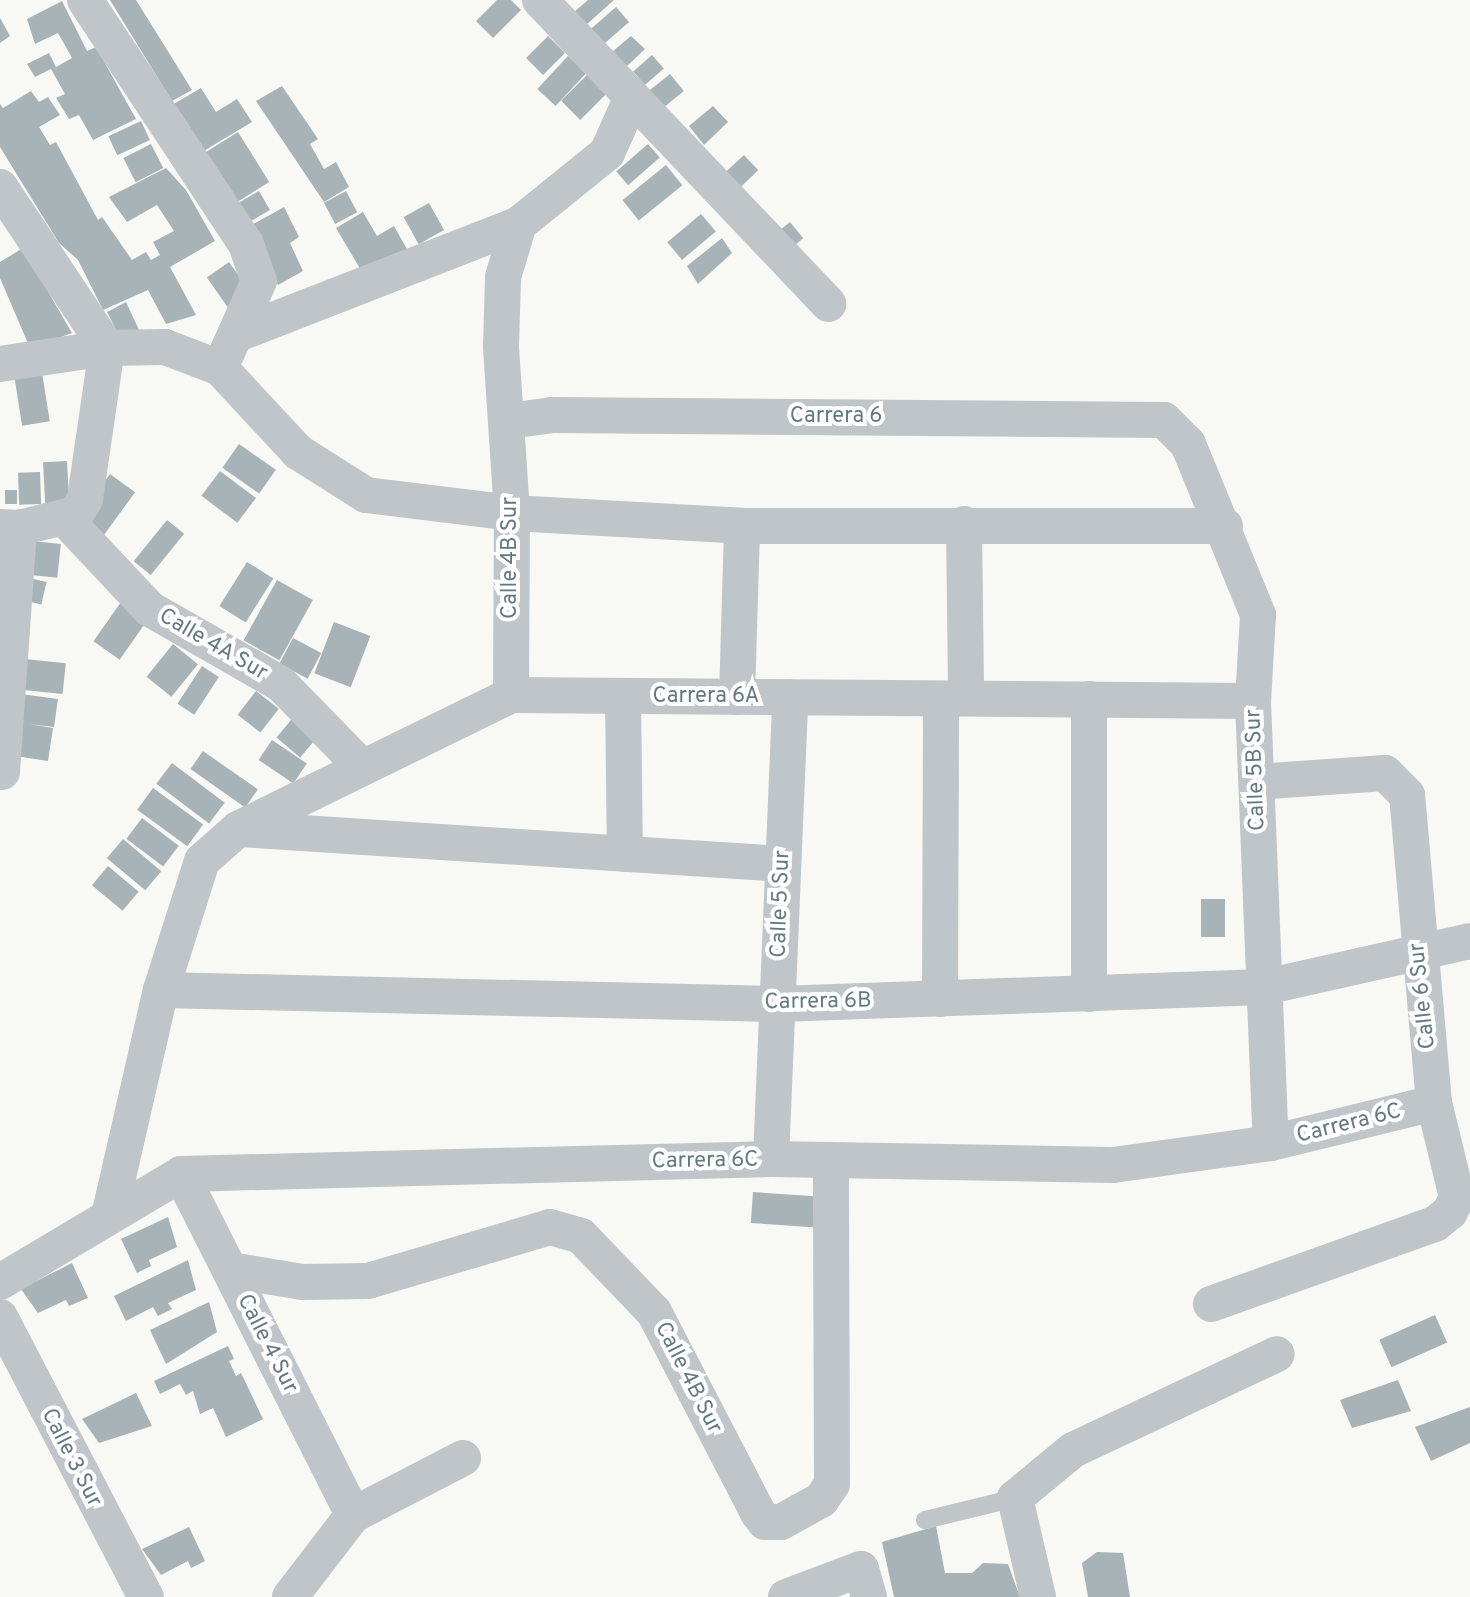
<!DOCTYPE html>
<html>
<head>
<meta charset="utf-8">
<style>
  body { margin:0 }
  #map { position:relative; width:1470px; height:1597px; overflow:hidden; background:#f8f8f5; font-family:Overpass,sans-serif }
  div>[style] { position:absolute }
  .building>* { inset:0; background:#a8b3b7; transform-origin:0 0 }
  .service>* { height:18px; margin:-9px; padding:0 9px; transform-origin:9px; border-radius:9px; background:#bfc5c8 }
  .minor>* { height:36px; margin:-18px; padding:0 18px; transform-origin:18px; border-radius:18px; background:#bfc5c8 }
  span { translate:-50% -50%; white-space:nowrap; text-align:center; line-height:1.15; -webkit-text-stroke:8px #fff; paint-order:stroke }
  .street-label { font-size:22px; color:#637981 }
</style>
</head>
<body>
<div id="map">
  <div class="building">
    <div style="clip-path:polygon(110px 0,136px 0,192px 90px,172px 101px)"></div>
    <div style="clip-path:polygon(497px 0,511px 0,521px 10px,493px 38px,476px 21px)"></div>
    <div style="clip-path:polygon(588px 0,614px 0,586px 25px,574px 12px)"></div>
    <div style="clip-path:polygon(62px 1px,87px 51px,96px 47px,136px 119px,93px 140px,79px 115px,69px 119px,56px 98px,65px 94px,51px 69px,35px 77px,27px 64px,49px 53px,56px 67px,72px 58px,58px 33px,35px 44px,27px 19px)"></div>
    <div style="left:616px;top:7px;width:20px;height:35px;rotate:49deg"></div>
    <div style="clip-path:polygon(0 18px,10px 36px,0 43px)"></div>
    <div style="left:548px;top:36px;width:24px;height:31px;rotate:45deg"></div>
    <div style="clip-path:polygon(631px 36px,645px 49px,627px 66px,612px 52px)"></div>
    <div style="left:652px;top:55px;width:18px;height:25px;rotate:49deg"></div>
    <div style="left:568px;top:56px;width:25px;height:45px;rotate:43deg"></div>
    <div style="left:588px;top:74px;width:27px;height:38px;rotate:45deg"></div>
    <div style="left:670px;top:74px;width:22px;height:26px;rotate:51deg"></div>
    <div style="clip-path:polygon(282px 86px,318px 139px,310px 144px,324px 169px,336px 162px,349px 187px,324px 202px,256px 101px)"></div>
    <div style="clip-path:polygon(201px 88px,216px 112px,237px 99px,252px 122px,202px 152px,172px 105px)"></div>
    <div style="clip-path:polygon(31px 91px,39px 102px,48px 97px,60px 115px,39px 127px,50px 145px,56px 142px,98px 220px,102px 217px,132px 260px,146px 252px,151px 260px,160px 255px,153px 242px,174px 231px,157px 205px,127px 222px,109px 197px,166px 168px,186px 190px,215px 241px,170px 267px,196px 315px,166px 324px,148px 290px,103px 310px,78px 260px,59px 243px,0 147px,0 104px,3px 108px)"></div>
    <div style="clip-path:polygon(713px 106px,728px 122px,704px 145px,689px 126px)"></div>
    <div style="left:141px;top:121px;width:21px;height:36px;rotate:65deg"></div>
    <div style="left:238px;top:132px;width:59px;height:41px;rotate:58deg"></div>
    <div style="left:151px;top:144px;width:27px;height:31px;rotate:63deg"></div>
    <div style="left:648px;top:144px;width:18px;height:42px;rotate:49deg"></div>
    <div style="left:744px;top:155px;width:21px;height:25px;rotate:47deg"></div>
    <div style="left:666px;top:165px;width:26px;height:56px;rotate:51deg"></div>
    <div style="left:259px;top:191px;width:22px;height:27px;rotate:60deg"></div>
    <div style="left:346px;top:191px;width:24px;height:25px;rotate:62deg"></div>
    <div style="left:429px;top:203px;width:31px;height:29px;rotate:61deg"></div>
    <div style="clip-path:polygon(284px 207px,299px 237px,290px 243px,303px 271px,278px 285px,248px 227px)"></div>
    <div style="clip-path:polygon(363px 212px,377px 236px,394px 226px,408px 251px,365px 277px,336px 228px)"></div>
    <div style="left:701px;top:214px;width:23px;height:44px;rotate:50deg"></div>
    <div style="left:790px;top:222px;width:21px;height:16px;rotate:51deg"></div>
    <div style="clip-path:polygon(722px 238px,732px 253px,698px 284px,687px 266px)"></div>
    <div style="clip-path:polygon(23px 248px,72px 333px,30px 348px,0 278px,0 262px)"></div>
    <div style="left:229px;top:262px;width:40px;height:27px;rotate:55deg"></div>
    <div style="clip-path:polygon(126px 302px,139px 330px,119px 336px,107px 312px)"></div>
    <div style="left:41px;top:366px;width:56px;height:28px;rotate:81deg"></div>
    <div style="left:239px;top:444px;width:45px;height:29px;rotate:35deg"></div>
    <div style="left:67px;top:461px;width:41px;height:24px;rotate:87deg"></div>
    <div style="left:220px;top:471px;width:45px;height:31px;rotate:37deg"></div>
    <div style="left:40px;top:472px;width:32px;height:22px;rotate:88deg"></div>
    <div style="left:110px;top:474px;width:31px;height:57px;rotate:36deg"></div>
    <div style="left:17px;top:490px;width:14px;height:12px;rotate:90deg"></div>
    <div style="left:167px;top:520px;width:22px;height:53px;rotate:39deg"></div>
    <div style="left:32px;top:541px;width:29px;height:34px;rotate:6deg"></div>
    <div style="left:247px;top:562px;width:31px;height:52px;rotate:32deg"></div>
    <div style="left:29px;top:578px;width:18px;height:23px;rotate:13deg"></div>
    <div style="left:277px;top:580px;width:41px;height:69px;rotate:29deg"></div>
    <div style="left:121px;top:602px;width:32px;height:48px;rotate:35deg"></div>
    <div style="left:334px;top:622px;width:39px;height:55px;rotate:21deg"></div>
    <div style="left:293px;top:638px;width:32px;height:29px;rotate:28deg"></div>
    <div style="left:173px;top:644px;width:32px;height:42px;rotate:39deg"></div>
    <div style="left:25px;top:659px;width:41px;height:31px;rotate:6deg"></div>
    <div style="left:202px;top:666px;width:20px;height:45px;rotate:33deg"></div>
    <div style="left:256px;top:691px;width:29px;height:30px;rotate:38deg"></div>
    <div style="clip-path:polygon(21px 694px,58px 699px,54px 727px,29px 724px,53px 728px,48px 761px,15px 756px)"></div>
    <div style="left:297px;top:713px;width:31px;height:32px;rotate:40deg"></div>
    <div style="left:272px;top:740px;width:42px;height:24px;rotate:34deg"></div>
    <div style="left:203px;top:751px;width:67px;height:22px;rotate:35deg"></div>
    <div style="left:172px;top:763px;width:66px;height:26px;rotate:37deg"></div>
    <div style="left:153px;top:788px;width:62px;height:27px;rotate:36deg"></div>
    <div style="left:142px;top:818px;width:46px;height:26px;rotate:37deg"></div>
    <div style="left:123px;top:839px;width:50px;height:25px;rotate:40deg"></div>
    <div style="left:108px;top:866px;width:40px;height:25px;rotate:40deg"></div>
    <div style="left:1201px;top:899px;width:24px;height:38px"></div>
    <div style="left:753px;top:1192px;width:65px;height:31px;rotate:4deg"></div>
    <div style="clip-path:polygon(168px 1217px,177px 1247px,149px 1260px,151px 1266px,137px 1273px,121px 1239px)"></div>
    <div style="clip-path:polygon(188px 1260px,196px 1290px,168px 1303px,172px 1309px,158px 1316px,153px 1307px,126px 1321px,114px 1296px)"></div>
    <div style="clip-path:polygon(72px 1263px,88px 1298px,69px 1306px,66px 1300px,38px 1313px,21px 1289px)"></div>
    <div style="clip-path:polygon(209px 1302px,217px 1332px,166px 1364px,150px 1330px)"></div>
    <div style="left:1435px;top:1315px;width:30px;height:61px;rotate:66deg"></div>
    <div style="clip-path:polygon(228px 1346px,234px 1359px,229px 1361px,236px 1376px,241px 1373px,263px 1419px,226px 1437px,213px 1408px,200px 1414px,193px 1391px,186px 1395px,180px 1384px,160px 1394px,154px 1381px)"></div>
    <div style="clip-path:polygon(1398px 1380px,1411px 1411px,1352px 1428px,1340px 1400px)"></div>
    <div style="clip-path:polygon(136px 1393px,152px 1426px,99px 1443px,82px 1419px)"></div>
    <div style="clip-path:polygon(1470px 1407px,1470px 1443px,1431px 1461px,1415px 1427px)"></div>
    <div style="clip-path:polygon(936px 1526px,945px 1573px,972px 1573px,983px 1563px,1008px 1564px,1020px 1597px,894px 1597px,882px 1542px)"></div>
    <div style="clip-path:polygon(189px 1527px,205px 1561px,191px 1568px,188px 1561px,161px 1575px,142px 1549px)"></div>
    <div style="clip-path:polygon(1097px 1552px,1123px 1553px,1130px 1597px,1088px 1597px,1082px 1563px)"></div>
  </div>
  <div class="service">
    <div style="left:925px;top:1520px;width:93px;rotate:-13.7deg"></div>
  </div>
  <div class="minor">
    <div style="left:85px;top:0;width:292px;rotate:56.6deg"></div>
    <div style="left:246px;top:244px;width:39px;rotate:71deg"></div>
    <div style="left:259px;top:281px;width:95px;rotate:114.1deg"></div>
    <div style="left:540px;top:0;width:419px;rotate:46.5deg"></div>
    <div style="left:0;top:187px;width:193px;rotate:56.4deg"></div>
    <div style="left:107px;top:348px;width:153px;rotate:98.3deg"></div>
    <div style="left:85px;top:499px;width:17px;rotate:121deg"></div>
    <div style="left:76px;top:514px;width:59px;rotate:166.2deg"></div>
    <div style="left:19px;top:528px;width:19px;rotate:-177deg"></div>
    <div style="left:235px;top:335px;width:305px;rotate:-21.3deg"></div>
    <div style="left:0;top:364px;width:108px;rotate:-8.5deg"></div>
    <div style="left:107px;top:348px;width:58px;rotate:-1deg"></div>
    <div style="left:165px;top:347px;width:59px;rotate:20.9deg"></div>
    <div style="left:220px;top:368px;width:115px;rotate:47.1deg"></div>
    <div style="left:298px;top:452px;width:80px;rotate:32.3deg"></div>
    <div style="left:366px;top:495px;width:147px;rotate:7deg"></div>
    <div style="left:512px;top:513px;width:230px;rotate:3.2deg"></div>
    <div style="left:742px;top:526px;width:483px"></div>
    <div style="left:509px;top:421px;width:43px;rotate:-7.9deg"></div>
    <div style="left:552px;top:415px;width:612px;rotate:0.47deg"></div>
    <div style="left:1164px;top:420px;width:34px;rotate:45deg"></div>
    <div style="left:1188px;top:444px;width:185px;rotate:67.7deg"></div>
    <div style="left:1258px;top:615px;width:86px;rotate:93.3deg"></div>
    <div style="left:1253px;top:701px;width:442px;rotate:87.7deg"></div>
    <div style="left:66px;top:520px;width:122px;rotate:46.7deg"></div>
    <div style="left:150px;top:609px;width:151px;rotate:29.8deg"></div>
    <div style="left:281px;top:684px;width:117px;rotate:45.7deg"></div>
    <div style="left:964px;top:524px;width:174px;rotate:89.3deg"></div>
    <div style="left:511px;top:695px;width:182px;rotate:-89.7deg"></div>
    <div style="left:512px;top:513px;width:167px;rotate:-93.8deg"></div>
    <div style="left:501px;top:346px;width:69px;rotate:-88.3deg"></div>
    <div style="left:503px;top:277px;width:55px;rotate:-73.2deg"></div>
    <div style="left:519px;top:224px;width:113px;rotate:-38.9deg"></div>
    <div style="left:607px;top:153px;width:61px;rotate:-65.9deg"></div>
    <div style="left:623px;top:696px;width:158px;rotate:89.3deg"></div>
    <div style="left:737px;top:697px;width:171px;rotate:-88.3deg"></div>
    <div style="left:2px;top:772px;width:245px;rotate:-86deg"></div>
    <div style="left:240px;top:829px;width:543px;rotate:3.69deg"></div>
    <div style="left:161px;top:990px;width:617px;rotate:1.3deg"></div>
    <div style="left:778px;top:1004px;width:487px;rotate:-2deg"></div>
    <div style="left:1265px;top:987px;width:210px;rotate:-12.6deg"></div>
    <div style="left:1089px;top:994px;width:295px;rotate:-90deg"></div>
    <div style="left:940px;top:999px;width:300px;rotate:-89.8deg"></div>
    <div style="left:771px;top:1159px;width:462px;rotate:-87.6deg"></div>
    <div style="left:181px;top:1174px;width:382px;rotate:63.2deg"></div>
    <div style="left:110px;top:1212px;width:228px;rotate:-77.1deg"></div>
    <div style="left:161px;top:990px;width:135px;rotate:-72.4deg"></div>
    <div style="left:202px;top:861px;width:48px;rotate:-41.6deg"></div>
    <div style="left:238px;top:829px;width:304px;rotate:-26.1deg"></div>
    <div style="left:511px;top:695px;width:742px;rotate:0.46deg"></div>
    <div style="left:230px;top:1270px;width:74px;rotate:9.3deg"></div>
    <div style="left:303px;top:1282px;width:65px;rotate:-0.9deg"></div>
    <div style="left:368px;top:1281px;width:190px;rotate:-16.5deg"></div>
    <div style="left:550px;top:1227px;width:32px;rotate:16deg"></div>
    <div style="left:581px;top:1236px;width:105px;rotate:46.2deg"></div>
    <div style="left:654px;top:1312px;width:226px;rotate:62.6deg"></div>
    <div style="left:758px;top:1513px;width:11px;rotate:52deg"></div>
    <div style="left:765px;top:1522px;width:16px"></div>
    <div style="left:781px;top:1522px;width:46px;rotate:-28.8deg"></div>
    <div style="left:821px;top:1500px;width:19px;rotate:-55deg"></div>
    <div style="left:832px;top:1484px;width:324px;rotate:-90.2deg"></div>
    <div style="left:0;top:1282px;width:211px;rotate:-30.8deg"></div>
    <div style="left:181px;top:1174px;width:590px;rotate:-1.46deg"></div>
    <div style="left:771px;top:1159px;width:342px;rotate:1deg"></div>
    <div style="left:1113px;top:1165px;width:160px;rotate:-7.9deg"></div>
    <div style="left:1271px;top:1143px;width:168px;rotate:-13.8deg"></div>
    <div style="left:1211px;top:1304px;width:238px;rotate:-19.7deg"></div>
    <div style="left:1435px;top:1224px;width:19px;rotate:-39deg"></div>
    <div style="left:1450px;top:1212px;width:17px;rotate:-65deg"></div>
    <div style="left:1457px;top:1197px;width:97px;rotate:-103.7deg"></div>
    <div style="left:1434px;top:1103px;width:309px;rotate:-95deg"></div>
    <div style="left:1407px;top:795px;width:31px;rotate:-135deg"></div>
    <div style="left:1385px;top:773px;width:128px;rotate:176deg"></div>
    <div style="left:0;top:1317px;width:316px;rotate:62.5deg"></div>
    <div style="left:290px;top:1597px;width:103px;rotate:-52.5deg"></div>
    <div style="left:353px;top:1515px;width:124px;rotate:-27.4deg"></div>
    <div style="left:786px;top:1597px;width:80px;rotate:-20.5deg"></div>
    <div style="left:861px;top:1569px;width:29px;rotate:74deg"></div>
    <div style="left:1038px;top:1597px;width:102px;rotate:-103.1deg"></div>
    <div style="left:1015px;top:1498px;width:75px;rotate:-39.6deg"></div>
    <div style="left:1073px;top:1450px;width:225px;rotate:-25.2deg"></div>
  </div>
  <div class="street-label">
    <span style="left:836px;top:417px">Carrera 6</span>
    <span style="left:511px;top:558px;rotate:-90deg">Calle 4B Sur</span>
    <span style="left:213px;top:645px;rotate:30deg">Calle 4A Sur</span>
    <span style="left:706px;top:697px">Carrera 6A</span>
    <span style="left:1256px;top:770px;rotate:-92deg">Calle 5B Sur</span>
    <span style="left:781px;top:904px;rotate:-88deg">Calle 5 Sur</span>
    <span style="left:1423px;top:996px;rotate:-96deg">Calle 6 Sur</span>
    <span style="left:818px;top:1002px;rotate:-1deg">Carrera 6B</span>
    <span style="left:1349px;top:1124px;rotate:-14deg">Carrera 6C</span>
    <span style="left:705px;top:1161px;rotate:-1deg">Carrera 6C</span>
    <span style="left:267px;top:1344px;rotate:63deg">Calle 4 Sur</span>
    <span style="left:688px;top:1378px;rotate:63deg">Calle 4B Sur</span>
    <span style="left:71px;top:1458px;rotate:63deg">Calle 3 Sur</span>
  </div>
</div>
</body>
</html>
